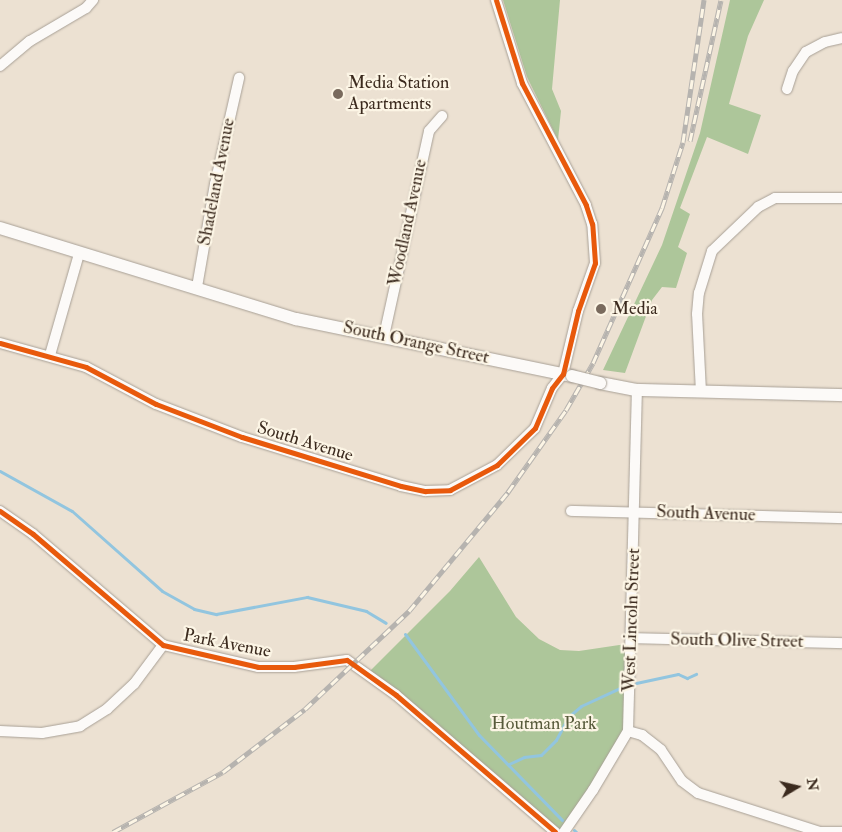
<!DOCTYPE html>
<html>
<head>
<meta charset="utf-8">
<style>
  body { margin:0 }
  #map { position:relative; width:842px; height:832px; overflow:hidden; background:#ece1d2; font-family:"IM FELL Double Pica",serif }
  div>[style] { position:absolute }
  .forest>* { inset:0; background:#adc69a }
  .stream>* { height:3px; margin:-1.5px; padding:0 1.5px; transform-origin:1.5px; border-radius:1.5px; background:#92c5df }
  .roads { filter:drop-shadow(0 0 1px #a8a096) drop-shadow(0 0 1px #a8a096) }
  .minor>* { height:10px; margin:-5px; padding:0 5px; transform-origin:5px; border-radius:5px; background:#fcfaf8 }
  .major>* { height:12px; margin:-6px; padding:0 6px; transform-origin:6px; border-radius:6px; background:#fcfaf8 }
  .rail>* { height:5px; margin-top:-2.5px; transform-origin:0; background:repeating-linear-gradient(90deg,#fcf5e5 0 9px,#b6b3af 0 18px); box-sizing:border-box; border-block:1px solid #b6b3af }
  .bridges { filter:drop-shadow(0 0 1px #a8a096) drop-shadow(0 0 1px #a8a096) }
  .major-bridge>* { height:12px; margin:-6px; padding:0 6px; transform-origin:6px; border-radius:6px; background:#fcfaf8 }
  .cycleway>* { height:5px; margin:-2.5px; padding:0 2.5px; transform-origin:2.5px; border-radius:2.5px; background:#e8590c }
  .dots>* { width:14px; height:14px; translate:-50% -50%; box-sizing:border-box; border:2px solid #fcf5e5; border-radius:50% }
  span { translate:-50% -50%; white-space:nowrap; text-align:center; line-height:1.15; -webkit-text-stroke:4.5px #fcf5e5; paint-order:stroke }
  .poi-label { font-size:18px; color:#3b2a1e }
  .left { translate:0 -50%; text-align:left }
  .street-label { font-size:18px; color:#3b2a1e }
  .park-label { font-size:18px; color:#575a3a }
  .north { position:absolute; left:772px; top:762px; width:50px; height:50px; -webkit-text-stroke:4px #fcf5e5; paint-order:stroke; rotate:81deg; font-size:14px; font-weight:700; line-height:20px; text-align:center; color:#3b2a1e }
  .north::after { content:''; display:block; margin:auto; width:18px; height:22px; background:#3b2a1e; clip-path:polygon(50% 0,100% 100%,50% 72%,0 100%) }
</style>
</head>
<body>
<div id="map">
  <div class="forest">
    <div style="clip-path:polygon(503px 0,560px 0,552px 89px,561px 111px,558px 140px,527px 77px)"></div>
    <div style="clip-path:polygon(730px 0,764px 0,748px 36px,729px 104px,761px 115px,748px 154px,707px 137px,680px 208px,690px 214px,678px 247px,687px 253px,676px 288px,662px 287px,652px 300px,625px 373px,603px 370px,662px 245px,700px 133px)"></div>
    <div style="clip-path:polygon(479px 557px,516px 617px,539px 639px,560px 650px,579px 651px,626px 644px,628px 731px,564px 832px,555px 832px,367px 674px,450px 591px)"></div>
  </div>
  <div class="stream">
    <div style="left:0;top:471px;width:82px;rotate:29.1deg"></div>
    <div style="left:72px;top:511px;width:120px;rotate:41.6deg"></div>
    <div style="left:162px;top:591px;width:37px;rotate:29deg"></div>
    <div style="left:194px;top:609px;width:23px;rotate:13deg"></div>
    <div style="left:216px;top:614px;width:93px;rotate:-10.6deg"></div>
    <div style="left:307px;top:597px;width:61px;rotate:13.3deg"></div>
    <div style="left:366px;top:611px;width:23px;rotate:31deg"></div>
    <div style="left:405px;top:634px;width:125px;rotate:53.8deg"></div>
    <div style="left:479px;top:735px;width:119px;rotate:45.7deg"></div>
    <div style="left:636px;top:683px;width:43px;rotate:-12.1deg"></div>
    <div style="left:678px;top:674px;width:10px;rotate:24deg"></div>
    <div style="left:687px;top:678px;width:10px;rotate:-24deg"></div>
    <div style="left:509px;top:764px;width:17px;rotate:-25deg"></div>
    <div style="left:524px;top:757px;width:17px;rotate:-7deg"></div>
    <div style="left:541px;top:755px;width:21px;rotate:-45deg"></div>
    <div style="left:556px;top:740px;width:26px;rotate:-62deg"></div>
    <div style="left:568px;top:717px;width:17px;rotate:-40deg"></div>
    <div style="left:581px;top:706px;width:45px;rotate:-24.9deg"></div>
    <div style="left:574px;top:830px;width:3px;rotate:45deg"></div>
  </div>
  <div class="roads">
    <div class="minor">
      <div style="left:0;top:66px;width:39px;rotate:-40deg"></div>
      <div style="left:30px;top:41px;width:65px;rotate:-30.5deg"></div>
      <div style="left:86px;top:8px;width:11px;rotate:-49deg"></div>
      <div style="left:787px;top:89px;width:19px;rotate:-72deg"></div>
      <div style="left:793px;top:71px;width:23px;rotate:-56deg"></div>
      <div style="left:806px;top:52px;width:21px;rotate:-28deg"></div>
      <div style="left:825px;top:42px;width:17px;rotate:-13deg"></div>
      <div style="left:197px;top:287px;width:105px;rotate:-80.1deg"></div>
      <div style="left:215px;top:184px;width:109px;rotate:-77.2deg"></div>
      <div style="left:384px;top:336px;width:210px;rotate:-77.6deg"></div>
      <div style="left:429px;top:131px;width:20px;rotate:-49deg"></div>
      <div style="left:0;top:343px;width:89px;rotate:15.6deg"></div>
      <div style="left:86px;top:367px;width:79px;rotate:27.9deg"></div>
      <div style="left:156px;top:404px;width:92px;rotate:21deg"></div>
      <div style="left:242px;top:437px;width:166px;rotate:17.1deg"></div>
      <div style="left:401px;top:486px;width:25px;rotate:12deg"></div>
      <div style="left:425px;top:491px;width:25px;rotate:-2deg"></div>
      <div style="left:450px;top:490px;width:53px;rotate:-28deg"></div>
      <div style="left:497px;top:465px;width:53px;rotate:-44.2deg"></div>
      <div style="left:535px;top:428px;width:43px;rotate:-67deg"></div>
      <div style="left:552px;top:388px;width:18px;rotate:-52deg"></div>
      <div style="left:563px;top:374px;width:65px;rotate:-76.6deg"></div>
      <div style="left:578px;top:311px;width:51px;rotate:-70.5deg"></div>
      <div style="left:595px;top:263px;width:39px;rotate:-94deg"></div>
      <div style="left:592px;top:224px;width:20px;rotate:-108deg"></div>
      <div style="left:586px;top:205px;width:138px;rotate:-117.7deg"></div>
      <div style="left:522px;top:83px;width:87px;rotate:-107.4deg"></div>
      <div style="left:50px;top:355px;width:105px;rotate:-74deg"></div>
      <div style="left:701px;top:392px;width:78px;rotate:-92.9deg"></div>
      <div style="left:697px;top:314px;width:21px;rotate:-85deg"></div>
      <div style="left:699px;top:293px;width:44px;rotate:-72.8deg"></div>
      <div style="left:712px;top:251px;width:64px;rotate:-43.7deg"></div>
      <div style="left:758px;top:207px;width:19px;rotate:-28deg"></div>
      <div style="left:775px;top:198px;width:67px"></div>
      <div style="left:0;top:511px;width:40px;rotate:34.9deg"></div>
      <div style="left:33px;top:534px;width:171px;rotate:40.5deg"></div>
      <div style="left:163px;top:645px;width:98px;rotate:13deg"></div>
      <div style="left:258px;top:667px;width:36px"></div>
      <div style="left:294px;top:667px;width:53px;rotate:-7.5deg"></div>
      <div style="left:347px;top:660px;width:60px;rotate:35.5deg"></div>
      <div style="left:396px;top:695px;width:210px;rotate:40.7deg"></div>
      <div style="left:571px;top:511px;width:271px;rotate:1.5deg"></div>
      <div style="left:632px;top:638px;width:210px;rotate:1.4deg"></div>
      <div style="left:0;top:731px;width:42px;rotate:2.7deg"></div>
      <div style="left:42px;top:733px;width:39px;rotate:-10deg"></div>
      <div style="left:80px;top:726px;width:32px;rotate:-32deg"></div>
      <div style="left:107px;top:709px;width:37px;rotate:-43deg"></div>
      <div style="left:134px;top:684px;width:49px;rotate:-53.4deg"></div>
      <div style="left:628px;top:731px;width:15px;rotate:16deg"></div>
      <div style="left:642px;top:735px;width:24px;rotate:38deg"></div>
      <div style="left:661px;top:750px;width:37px;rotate:56deg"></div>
      <div style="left:682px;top:781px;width:20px;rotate:37deg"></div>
      <div style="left:698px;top:793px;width:128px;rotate:17.7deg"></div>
      <div style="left:820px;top:832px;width:22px"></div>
      <div style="left:564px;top:832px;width:51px;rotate:-55.4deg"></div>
      <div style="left:593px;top:790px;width:69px;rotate:-59.3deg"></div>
      <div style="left:628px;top:731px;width:341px;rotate:-88.5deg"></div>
    </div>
    <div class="major">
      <div style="left:0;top:228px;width:310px;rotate:17.1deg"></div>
      <div style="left:296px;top:319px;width:282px;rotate:11.7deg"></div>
      <div style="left:600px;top:383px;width:38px;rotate:11deg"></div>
      <div style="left:637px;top:390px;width:205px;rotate:1.4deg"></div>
    </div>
  </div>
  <div class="rail">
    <div style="left:690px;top:141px;width:144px;rotate:-77.6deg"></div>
    <div style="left:113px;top:832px;width:125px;rotate:-28.6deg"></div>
    <div style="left:223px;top:772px;width:103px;rotate:-37.5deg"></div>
    <div style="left:305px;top:709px;width:143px;rotate:-43.3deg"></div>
    <div style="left:409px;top:611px;width:155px;rotate:-50.2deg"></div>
    <div style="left:508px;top:492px;width:100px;rotate:-54.7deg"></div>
    <div style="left:566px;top:410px;width:54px;rotate:-60.1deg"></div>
    <div style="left:593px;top:363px;width:170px;rotate:-66deg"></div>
    <div style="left:662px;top:208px;width:69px;rotate:-72.3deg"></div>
    <div style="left:683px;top:142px;width:144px;rotate:-81.6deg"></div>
  </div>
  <div class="bridges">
    <div class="major-bridge">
      <div style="left:572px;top:376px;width:29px;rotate:14deg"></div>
    </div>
  </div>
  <div class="cycleway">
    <div style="left:0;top:343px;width:89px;rotate:15.6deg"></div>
    <div style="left:86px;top:367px;width:79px;rotate:27.9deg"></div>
    <div style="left:156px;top:404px;width:92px;rotate:21deg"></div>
    <div style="left:242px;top:437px;width:166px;rotate:17.1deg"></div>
    <div style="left:401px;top:486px;width:25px;rotate:12deg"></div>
    <div style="left:425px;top:491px;width:25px;rotate:-2deg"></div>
    <div style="left:450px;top:490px;width:53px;rotate:-28deg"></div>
    <div style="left:497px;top:465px;width:53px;rotate:-44.2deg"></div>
    <div style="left:535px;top:428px;width:43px;rotate:-67deg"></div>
    <div style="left:552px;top:388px;width:18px;rotate:-52deg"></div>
    <div style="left:563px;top:374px;width:65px;rotate:-76.6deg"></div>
    <div style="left:578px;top:311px;width:51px;rotate:-70.5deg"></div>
    <div style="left:595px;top:263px;width:39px;rotate:-94deg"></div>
    <div style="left:592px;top:224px;width:20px;rotate:-108deg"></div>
    <div style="left:586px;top:205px;width:138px;rotate:-117.7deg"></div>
    <div style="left:522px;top:83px;width:87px;rotate:-107.4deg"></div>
    <div style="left:0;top:511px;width:40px;rotate:34.9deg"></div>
    <div style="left:33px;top:534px;width:171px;rotate:40.5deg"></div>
    <div style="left:163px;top:645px;width:98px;rotate:13deg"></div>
    <div style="left:258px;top:667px;width:36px"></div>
    <div style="left:294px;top:667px;width:53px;rotate:-7.5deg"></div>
    <div style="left:347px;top:660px;width:60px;rotate:35.5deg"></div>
    <div style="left:396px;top:695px;width:210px;rotate:40.7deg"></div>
  </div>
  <div class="dots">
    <div style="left:338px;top:94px;background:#796a5d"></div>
    <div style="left:601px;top:309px;background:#796a5d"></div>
  </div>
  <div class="poi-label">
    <span class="left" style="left:348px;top:94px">Media Station<br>Apartments</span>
    <span class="left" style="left:612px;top:309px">Media</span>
  </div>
  <div class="street-label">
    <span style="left:217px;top:182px;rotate:-79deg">Shadeland Avenue</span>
    <span style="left:408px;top:223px;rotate:-78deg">Woodland Avenue</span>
    <span style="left:416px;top:343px;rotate:12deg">South Orange Street</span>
    <span style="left:305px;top:442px;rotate:17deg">South Avenue</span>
    <span style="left:706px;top:514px;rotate:2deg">South Avenue</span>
    <span style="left:632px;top:620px;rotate:-88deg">West Lincoln Street</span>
    <span style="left:737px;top:641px;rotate:1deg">South Olive Street</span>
    <span style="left:227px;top:644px;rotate:11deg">Park Avenue</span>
  </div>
  <div class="park-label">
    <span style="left:544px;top:724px">Houtman Park</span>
  </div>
  <div class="north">N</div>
</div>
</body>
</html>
